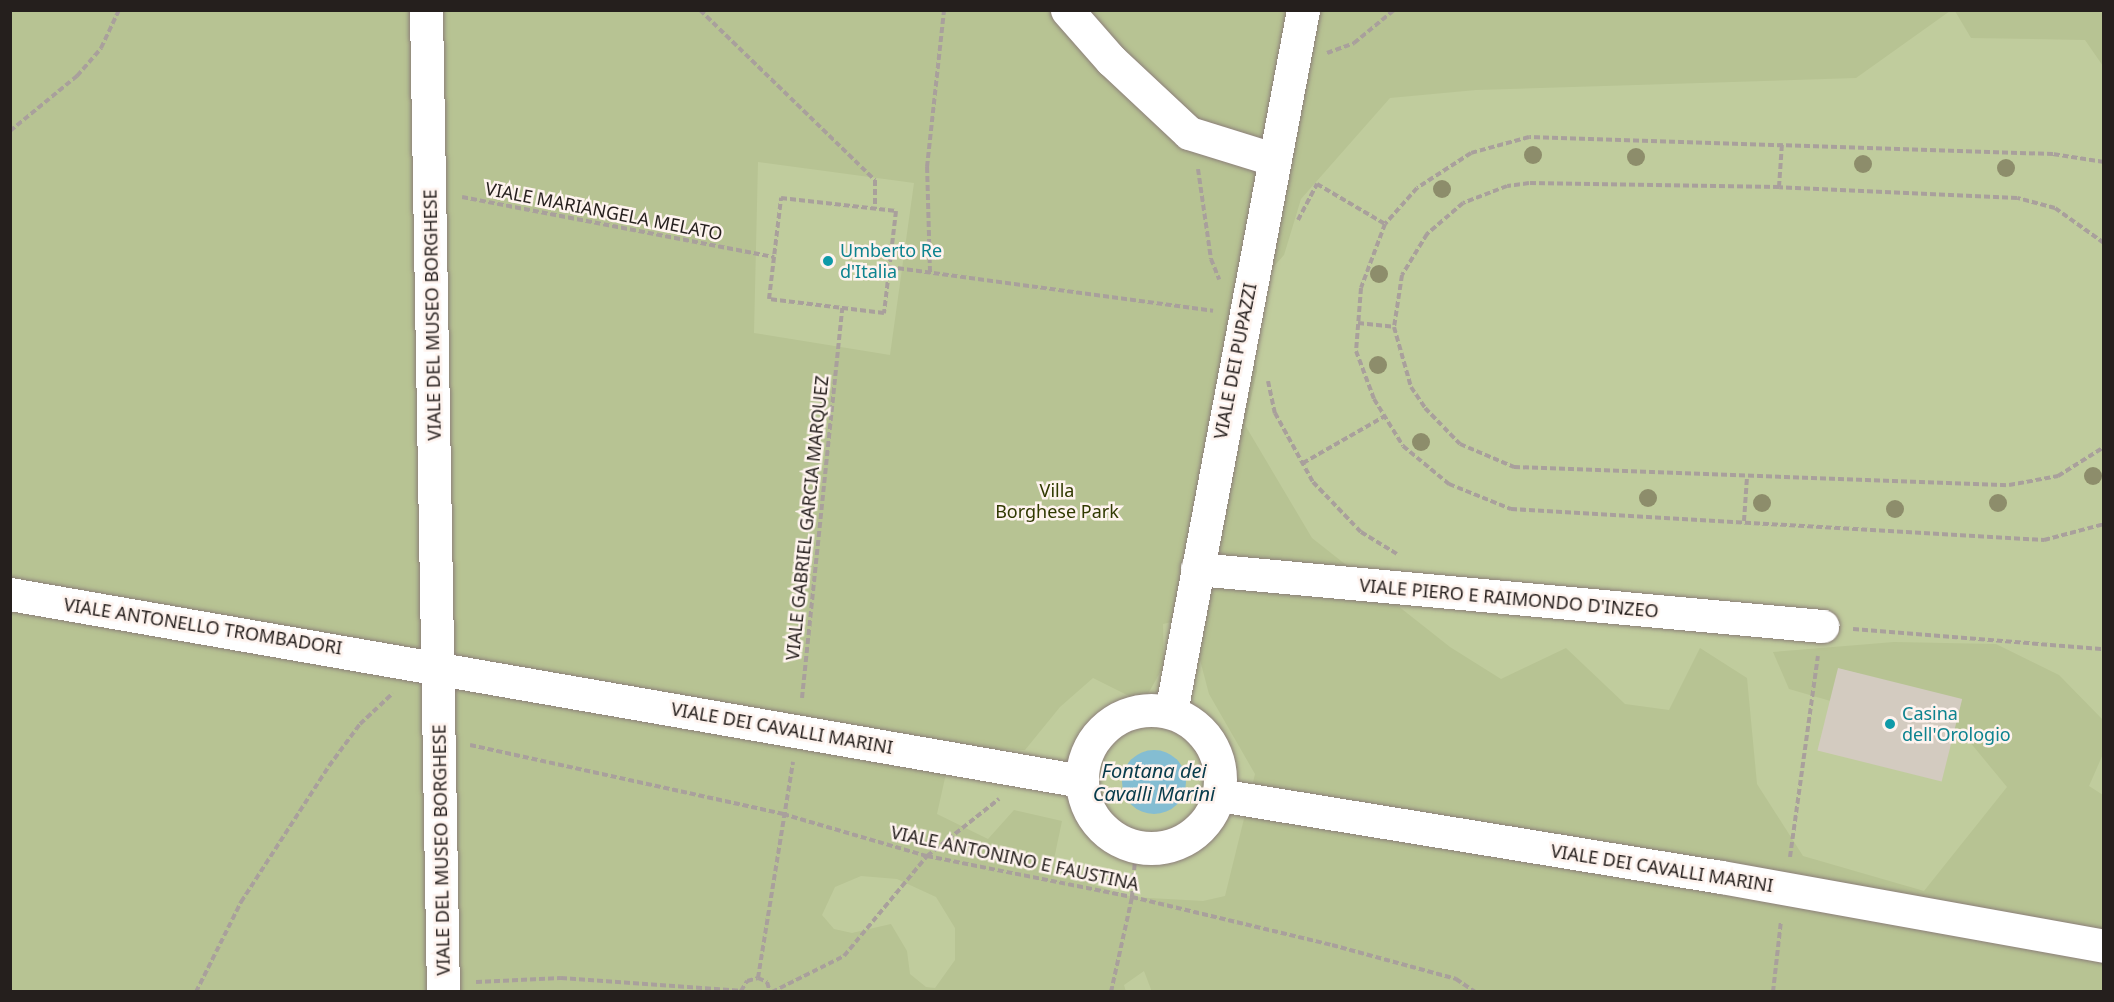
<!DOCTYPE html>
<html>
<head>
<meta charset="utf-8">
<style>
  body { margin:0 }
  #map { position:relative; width:2114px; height:1002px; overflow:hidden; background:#fef3ee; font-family:"Noto Sans",sans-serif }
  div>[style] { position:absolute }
  .green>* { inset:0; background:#c0cc9d; transform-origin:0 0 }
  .forest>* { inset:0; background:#b7c393 }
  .water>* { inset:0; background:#84bdd2 }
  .round { border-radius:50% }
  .building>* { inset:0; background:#d3cbc0; transform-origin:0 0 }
  .path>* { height:4px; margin-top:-2px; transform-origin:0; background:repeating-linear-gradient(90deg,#a9a09c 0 6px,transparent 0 9px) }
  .roads { filter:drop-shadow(0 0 2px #8b7e79) drop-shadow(0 0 2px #8b7e79) }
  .street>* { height:33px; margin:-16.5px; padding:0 16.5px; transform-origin:16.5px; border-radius:16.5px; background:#fff }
  .street>.ring { margin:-16.5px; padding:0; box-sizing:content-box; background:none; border:33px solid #fff; border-radius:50% }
  .trees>* { width:18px; height:18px; margin:-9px; border-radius:50%; background:#8d8d6b }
  .dots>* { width:16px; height:16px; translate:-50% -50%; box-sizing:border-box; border:3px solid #fef3ee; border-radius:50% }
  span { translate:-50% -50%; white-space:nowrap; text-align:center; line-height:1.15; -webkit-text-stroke:5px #fef3ee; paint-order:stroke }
  .street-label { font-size:18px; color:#251f1d }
  .culture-label { font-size:18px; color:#0d838f }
  .left { translate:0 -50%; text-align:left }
  .park-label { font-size:18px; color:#303900 }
  .water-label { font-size:20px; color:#073b4b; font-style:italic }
  .frame { position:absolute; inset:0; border:12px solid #251f1d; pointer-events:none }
</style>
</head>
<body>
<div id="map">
  <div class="green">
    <div style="left:10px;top:11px;width:2093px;height:980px"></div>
  </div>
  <div class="forest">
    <div style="clip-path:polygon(evenodd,10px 11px,1950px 11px,1856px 78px,1476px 90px,1390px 98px,1301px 199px,1284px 255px,1260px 282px,1250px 326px,1257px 371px,1245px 425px,1312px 538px,1450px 647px,1501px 679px,1566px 648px,1625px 704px,1669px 710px,1700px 648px,1747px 678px,1757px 784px,1803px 856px,1924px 891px,2007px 787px,1969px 741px,1789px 689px,1773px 652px,1894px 642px,1996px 644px,2059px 675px,2103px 720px,2103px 754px,2089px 786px,2103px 795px,2103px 991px,1152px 992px,1144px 971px,1124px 985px,1126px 992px,11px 991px,10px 11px,758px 162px,914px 183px,890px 355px,754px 333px,758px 162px,10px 11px,1189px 618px,1209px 694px,1255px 774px,1225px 896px,1203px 901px,1132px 897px,1094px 885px,1054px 859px,1062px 821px,1014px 810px,988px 839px,937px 814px,947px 769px,971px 748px,1025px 750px,1060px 707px,1093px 678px,1143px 703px,1164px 665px,1163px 624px,1189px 618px,10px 11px,861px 876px,897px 879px,936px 897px,955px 928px,955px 960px,935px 988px,926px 987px,910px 974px,907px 951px,891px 924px,852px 933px,834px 929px,822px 915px,835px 887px,861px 876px)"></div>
    <div style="clip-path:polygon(1955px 11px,2103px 11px,2103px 66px,2085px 40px,1971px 38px)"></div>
  </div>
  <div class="water">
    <div class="round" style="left:1122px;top:750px;width:64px;height:64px"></div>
  </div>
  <div class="building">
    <div style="left:1838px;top:668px;width:128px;height:85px;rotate:14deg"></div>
  </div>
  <div class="path">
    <div style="left:700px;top:10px;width:244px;rotate:44.2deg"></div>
    <div style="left:875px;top:180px;width:29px;rotate:90deg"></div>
    <div style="left:1327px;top:53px;width:29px;rotate:-20deg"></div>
    <div style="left:1354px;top:43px;width:52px;rotate:-39.5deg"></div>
    <div style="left:10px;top:131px;width:87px;rotate:-39.4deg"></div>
    <div style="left:77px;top:76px;width:37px;rotate:-49deg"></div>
    <div style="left:101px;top:48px;width:42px;rotate:-64.7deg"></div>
    <div style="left:2104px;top:162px;width:52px;rotate:-171.1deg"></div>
    <div style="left:2053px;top:154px;width:524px;rotate:-178.14deg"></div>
    <div style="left:1529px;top:137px;width:60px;rotate:164.6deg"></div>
    <div style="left:1471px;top:153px;width:64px;rotate:147.1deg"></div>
    <div style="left:1417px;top:188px;width:48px;rotate:131.6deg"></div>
    <div style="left:1385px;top:224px;width:68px;rotate:110.6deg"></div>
    <div style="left:1361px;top:288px;width:63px;rotate:94.5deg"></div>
    <div style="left:1356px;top:351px;width:51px;rotate:69.4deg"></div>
    <div style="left:1374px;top:399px;width:55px;rotate:58.3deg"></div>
    <div style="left:1403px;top:446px;width:60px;rotate:39.6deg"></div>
    <div style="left:1449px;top:484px;width:67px;rotate:22deg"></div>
    <div style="left:1511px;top:509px;width:534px;rotate:3.33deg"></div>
    <div style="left:2044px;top:540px;width:62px;rotate:-14.9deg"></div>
    <div style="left:1198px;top:169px;width:91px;rotate:81.8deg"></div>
    <div style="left:1211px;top:259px;width:22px;rotate:68deg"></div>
    <div style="left:1779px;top:187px;width:44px;rotate:-86.1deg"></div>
    <div style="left:462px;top:197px;width:318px;rotate:10.9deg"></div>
    <div style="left:781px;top:198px;width:116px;rotate:6.4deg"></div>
    <div style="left:896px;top:211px;width:103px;rotate:96.7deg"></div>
    <div style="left:884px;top:313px;width:116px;rotate:-173.1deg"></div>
    <div style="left:769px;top:299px;width:102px;rotate:-83.2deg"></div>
    <div style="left:1298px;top:220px;width:41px;rotate:-62.2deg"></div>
    <div style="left:1317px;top:184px;width:79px;rotate:30.5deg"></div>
    <div style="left:2104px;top:243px;width:60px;rotate:-144.5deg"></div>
    <div style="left:2055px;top:208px;width:39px;rotate:-165deg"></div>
    <div style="left:2017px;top:198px;width:238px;rotate:-177.4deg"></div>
    <div style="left:1779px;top:187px;width:250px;rotate:-179.1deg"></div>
    <div style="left:1529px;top:183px;width:22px;rotate:172deg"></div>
    <div style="left:1507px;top:186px;width:47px;rotate:158.9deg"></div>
    <div style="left:1463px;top:203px;width:48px;rotate:139.3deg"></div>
    <div style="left:1427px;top:234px;width:48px;rotate:121.4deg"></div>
    <div style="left:1402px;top:275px;width:53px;rotate:98.7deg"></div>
    <div style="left:1394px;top:327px;width:62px;rotate:74.2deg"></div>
    <div style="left:1411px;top:387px;width:25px;rotate:56deg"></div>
    <div style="left:1425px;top:408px;width:50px;rotate:45.8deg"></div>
    <div style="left:1460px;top:444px;width:59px;rotate:23.1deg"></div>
    <div style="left:1514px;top:467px;width:495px;rotate:2.1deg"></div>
    <div style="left:2009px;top:485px;width:50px;rotate:-10.4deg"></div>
    <div style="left:2058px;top:476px;width:54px;rotate:-32.2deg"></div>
    <div style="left:889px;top:267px;width:327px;rotate:7.7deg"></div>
    <div style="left:930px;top:272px;width:105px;rotate:-91.6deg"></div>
    <div style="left:927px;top:167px;width:158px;rotate:-83.8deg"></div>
    <div style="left:1358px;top:323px;width:36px;rotate:6deg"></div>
    <div style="left:1268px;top:381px;width:33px;rotate:78deg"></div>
    <div style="left:1275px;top:413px;width:79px;rotate:61.2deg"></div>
    <div style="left:1313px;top:482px;width:69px;rotate:46.2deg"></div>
    <div style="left:1361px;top:532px;width:42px;rotate:31.4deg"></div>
    <div style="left:1303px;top:463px;width:95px;rotate:-29.8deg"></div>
    <div style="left:1744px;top:521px;width:44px;rotate:-86.1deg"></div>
    <div style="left:1853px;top:629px;width:252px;rotate:4.6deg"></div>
    <div style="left:802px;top:698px;width:392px;rotate:-84.1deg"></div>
    <div style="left:470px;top:745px;width:321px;rotate:12.4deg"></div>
    <div style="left:783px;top:814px;width:150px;rotate:16.3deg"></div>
    <div style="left:927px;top:856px;width:209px;rotate:11.3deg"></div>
    <div style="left:1132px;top:897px;width:206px;rotate:13.5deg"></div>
    <div style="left:1332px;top:945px;width:129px;rotate:15.3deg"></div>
    <div style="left:1456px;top:979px;width:23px;rotate:34deg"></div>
    <div style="left:1790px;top:857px;width:203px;rotate:-82.1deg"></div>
    <div style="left:758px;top:978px;width:219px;rotate:-80.8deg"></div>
    <div style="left:476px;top:982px;width:85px;rotate:-2.7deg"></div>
    <div style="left:561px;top:978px;width:180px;rotate:4.1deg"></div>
    <div style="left:741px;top:991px;width:12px;rotate:-59deg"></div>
    <div style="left:747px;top:981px;width:11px;rotate:-15deg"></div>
    <div style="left:758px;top:978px;width:10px;rotate:24deg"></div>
    <div style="left:767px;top:982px;width:10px;rotate:73deg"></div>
    <div style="left:196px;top:992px;width:101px;rotate:-63.4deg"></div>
    <div style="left:241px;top:902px;width:162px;rotate:-57.1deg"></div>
    <div style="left:329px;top:766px;width:52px;rotate:-53.6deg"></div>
    <div style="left:360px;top:724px;width:45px;rotate:-43.2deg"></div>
    <div style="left:772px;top:992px;width:80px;rotate:-26.6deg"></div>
    <div style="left:844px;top:956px;width:130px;rotate:-50.3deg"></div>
    <div style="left:927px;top:856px;width:92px;rotate:-38.4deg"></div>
    <div style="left:1111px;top:992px;width:97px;rotate:-77.5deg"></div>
    <div style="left:1132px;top:897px;width:50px;rotate:-85.4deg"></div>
    <div style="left:1773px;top:992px;width:71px;rotate:-83.6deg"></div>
  </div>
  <div class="roads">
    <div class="street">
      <div style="left:426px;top:10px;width:982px;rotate:89.01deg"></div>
      <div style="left:1067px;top:10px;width:67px;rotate:48.7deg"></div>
      <div style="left:1111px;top:60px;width:107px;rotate:43.1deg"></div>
      <div style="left:1189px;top:133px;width:88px;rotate:17.2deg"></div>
      <div style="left:1197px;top:569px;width:628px;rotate:5.21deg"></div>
      <div style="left:10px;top:594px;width:1088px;rotate:9.9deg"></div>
      <div class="ring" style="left:1082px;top:710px;width:105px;height:105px"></div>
      <div style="left:1171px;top:712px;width:714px;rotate:-79.35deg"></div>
      <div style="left:1219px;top:795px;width:509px;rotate:9.28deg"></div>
      <div style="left:1721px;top:877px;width:389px;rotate:10.2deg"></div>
    </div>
  </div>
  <div class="trees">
    <div style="left:1533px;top:155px"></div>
    <div style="left:1636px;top:157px"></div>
    <div style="left:1863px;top:164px"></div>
    <div style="left:2006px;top:168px"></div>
    <div style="left:1442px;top:189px"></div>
    <div style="left:1379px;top:274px"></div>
    <div style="left:1378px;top:365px"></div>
    <div style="left:1421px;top:442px"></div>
    <div style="left:2093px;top:476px"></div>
    <div style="left:1648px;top:498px"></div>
    <div style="left:1762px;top:503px"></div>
    <div style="left:1998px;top:503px"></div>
    <div style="left:1895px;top:509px"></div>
  </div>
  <div class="dots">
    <div style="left:828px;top:261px;background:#0f9aa8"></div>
    <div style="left:1890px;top:724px;background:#0f9aa8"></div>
  </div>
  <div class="street-label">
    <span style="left:604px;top:211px;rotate:11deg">VIALE MARIANGELA MELATO</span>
    <span style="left:432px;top:315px;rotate:-91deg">VIALE DEL MUSEO BORGHESE</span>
    <span style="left:1235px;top:361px;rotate:-79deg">VIALE DEI PUPAZZI</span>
    <span style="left:807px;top:518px;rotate:-84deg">VIALE GABRIEL GARCIA MARQUEZ</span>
    <span style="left:1509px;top:598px;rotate:5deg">VIALE PIERO E RAIMONDO D'INZEO</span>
    <span style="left:203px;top:626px;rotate:9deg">VIALE ANTONELLO TROMBADORI</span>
    <span style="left:782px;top:728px;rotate:10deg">VIALE DEI CAVALLI MARINI</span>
    <span style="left:441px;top:850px;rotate:-91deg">VIALE DEL MUSEO BORGHESE</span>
    <span style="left:1015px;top:858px;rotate:12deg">VIALE ANTONINO E FAUSTINA</span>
    <span style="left:1662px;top:868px;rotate:9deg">VIALE DEI CAVALLI MARINI</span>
  </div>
  <div class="culture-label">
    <span class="left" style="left:840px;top:261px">Umberto Re<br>d'Italia</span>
    <span class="left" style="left:1902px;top:724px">Casina<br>dell'Orologio</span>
  </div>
  <div class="park-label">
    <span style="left:1057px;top:501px">Villa<br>Borghese Park</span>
  </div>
  <div class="water-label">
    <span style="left:1154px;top:782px">Fontana dei<br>Cavalli Marini</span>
  </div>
  <div class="frame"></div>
</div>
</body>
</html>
